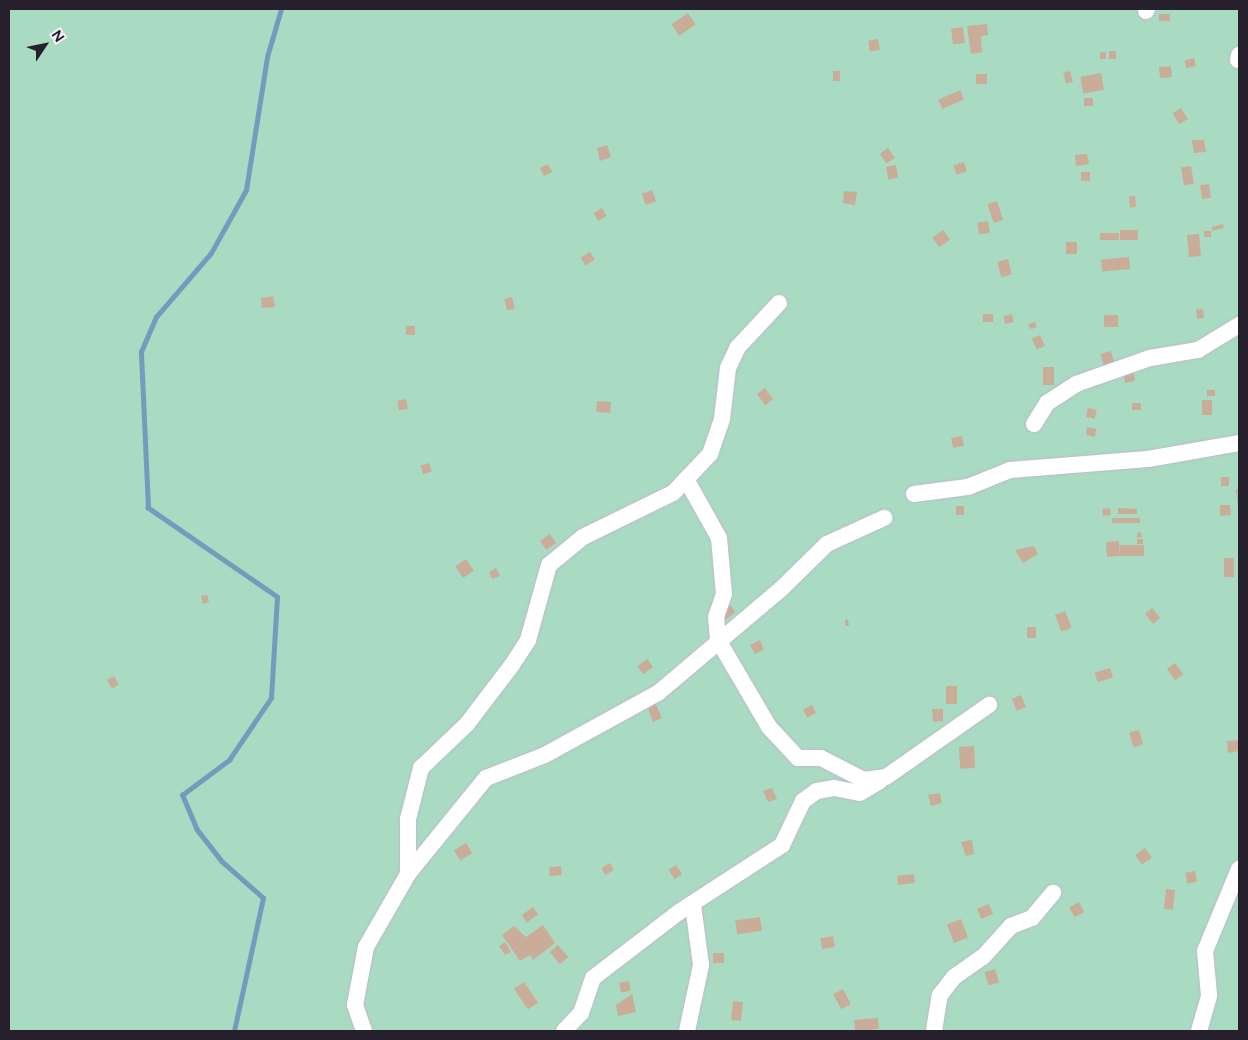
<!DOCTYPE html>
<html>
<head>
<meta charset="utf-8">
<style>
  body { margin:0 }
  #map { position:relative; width:1248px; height:1040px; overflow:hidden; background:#ecddfc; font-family:Figtree,sans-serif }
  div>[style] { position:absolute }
  .green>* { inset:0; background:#a8dbc1; transform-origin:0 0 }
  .stream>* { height:4.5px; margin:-2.25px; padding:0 2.25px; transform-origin:2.25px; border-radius:2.25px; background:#769abe }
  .building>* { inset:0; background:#caad99; transform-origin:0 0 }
  .roads { filter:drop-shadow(0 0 1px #c4b6d3) drop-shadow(0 0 1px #c4b6d3) }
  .street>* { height:16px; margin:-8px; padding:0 8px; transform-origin:8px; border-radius:8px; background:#fff }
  span { translate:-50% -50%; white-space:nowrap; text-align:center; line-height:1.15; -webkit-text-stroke:4px #f4effb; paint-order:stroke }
  .frame { position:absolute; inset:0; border:10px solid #25202b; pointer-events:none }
  .north { position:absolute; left:20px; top:20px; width:50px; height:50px; -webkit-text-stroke:4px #f4effb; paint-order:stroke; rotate:56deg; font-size:14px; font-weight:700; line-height:20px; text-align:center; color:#25202b }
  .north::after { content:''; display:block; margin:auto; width:18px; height:22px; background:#25202b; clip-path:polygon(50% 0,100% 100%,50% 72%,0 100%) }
</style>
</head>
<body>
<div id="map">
  <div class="green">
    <div style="left:9px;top:9px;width:1230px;height:1022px"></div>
  </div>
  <div class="stream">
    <div style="left:234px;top:1031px;width:136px;rotate:-77.7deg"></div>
    <div style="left:263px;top:898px;width:55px;rotate:-138.7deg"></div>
    <div style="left:222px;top:862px;width:41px;rotate:-128deg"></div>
    <div style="left:197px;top:830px;width:38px;rotate:-113deg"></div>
    <div style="left:182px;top:795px;width:59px;rotate:-36.7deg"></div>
    <div style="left:229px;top:760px;width:75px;rotate:-55.9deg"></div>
    <div style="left:271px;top:698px;width:101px;rotate:-86.6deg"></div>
    <div style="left:277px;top:597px;width:157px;rotate:-145.4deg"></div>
    <div style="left:148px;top:508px;width:156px;rotate:-92.6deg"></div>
    <div style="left:141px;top:352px;width:38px;rotate:-67deg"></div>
    <div style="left:156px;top:317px;width:84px;rotate:-49.3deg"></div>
    <div style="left:211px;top:253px;width:72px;rotate:-60.9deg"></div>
    <div style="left:246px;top:190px;width:135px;rotate:-81deg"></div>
    <div style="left:267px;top:57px;width:50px;rotate:-73.7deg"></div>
  </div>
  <div class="building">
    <div style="left:688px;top:13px;width:14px;height:20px;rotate:56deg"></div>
    <div style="left:1170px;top:14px;width:7px;height:11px;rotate:90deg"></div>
    <div style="clip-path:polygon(987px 24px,988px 35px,981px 36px,982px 52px,971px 54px,967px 26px)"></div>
    <div style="left:963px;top:27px;width:16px;height:12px;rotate:83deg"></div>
    <div style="left:878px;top:39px;width:11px;height:10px;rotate:80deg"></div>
    <div style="left:1109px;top:51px;width:7px;height:8px"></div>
    <div style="left:1100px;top:52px;width:6px;height:7px"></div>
    <div style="left:1194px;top:58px;width:8px;height:10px;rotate:76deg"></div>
    <div style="left:1171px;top:66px;width:11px;height:12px;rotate:85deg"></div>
    <div style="left:833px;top:71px;width:7px;height:10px"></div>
    <div style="left:1070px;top:71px;width:11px;height:7px;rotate:75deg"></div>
    <div style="left:1101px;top:73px;width:17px;height:21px;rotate:80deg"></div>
    <div style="left:987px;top:74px;width:10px;height:11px;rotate:90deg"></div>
    <div style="left:960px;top:90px;width:10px;height:24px;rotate:66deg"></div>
    <div style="left:1093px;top:98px;width:8px;height:9px;rotate:90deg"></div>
    <div style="left:1181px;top:108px;width:13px;height:10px;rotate:58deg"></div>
    <div style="clip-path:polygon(1192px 140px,1204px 140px,1206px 152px,1194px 153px)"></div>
    <div style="clip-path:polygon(607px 145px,611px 157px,600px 161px,597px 148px)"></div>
    <div style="left:888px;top:148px;width:12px;height:10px;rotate:55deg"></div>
    <div style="clip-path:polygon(1087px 154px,1089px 164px,1076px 166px,1075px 155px)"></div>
    <div style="left:964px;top:162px;width:10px;height:11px;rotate:73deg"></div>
    <div style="left:548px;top:164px;width:9px;height:9px;rotate:63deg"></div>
    <div style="left:896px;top:165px;width:13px;height:10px;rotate:81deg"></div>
    <div style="left:1191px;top:166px;width:18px;height:10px;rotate:81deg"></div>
    <div style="left:1081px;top:172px;width:9px;height:9px"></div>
    <div style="left:1209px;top:184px;width:14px;height:9px;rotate:82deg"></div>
    <div style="left:652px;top:190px;width:12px;height:11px;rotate:70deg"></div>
    <div style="clip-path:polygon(844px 191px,857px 192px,855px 205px,843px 203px)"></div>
    <div style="left:1135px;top:196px;width:11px;height:6px;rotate:85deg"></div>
    <div style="left:997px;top:201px;width:20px;height:10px;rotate:72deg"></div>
    <div style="left:602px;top:208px;width:9px;height:10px;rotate:58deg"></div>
    <div style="left:988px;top:221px;width:12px;height:11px;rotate:81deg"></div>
    <div style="left:1223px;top:224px;width:4px;height:12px;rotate:76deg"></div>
    <div style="left:943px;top:230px;width:12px;height:13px;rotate:55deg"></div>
    <div style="left:1138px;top:230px;width:10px;height:18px;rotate:90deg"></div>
    <div style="left:1204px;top:231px;width:7px;height:6px"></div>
    <div style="left:1119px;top:233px;width:7px;height:19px;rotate:90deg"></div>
    <div style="left:1199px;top:234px;width:22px;height:12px;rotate:85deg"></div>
    <div style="left:1066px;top:242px;width:11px;height:12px"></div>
    <div style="left:590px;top:252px;width:9px;height:11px;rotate:58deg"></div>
    <div style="left:1129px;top:257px;width:12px;height:28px;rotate:85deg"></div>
    <div style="left:1008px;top:259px;width:16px;height:11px;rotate:76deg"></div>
    <div style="clip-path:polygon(273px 296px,275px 307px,262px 308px,261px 298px)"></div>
    <div style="left:512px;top:297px;width:12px;height:8px;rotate:76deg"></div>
    <div style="left:1203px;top:309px;width:9px;height:7px;rotate:84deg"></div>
    <div style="left:983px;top:314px;width:10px;height:8px"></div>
    <div style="left:1012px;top:314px;width:8px;height:9px;rotate:76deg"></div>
    <div style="left:1118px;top:315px;width:12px;height:14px;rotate:90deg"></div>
    <div style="clip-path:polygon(1035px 322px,1037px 327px,1030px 329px,1028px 324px)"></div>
    <div style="left:406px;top:326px;width:9px;height:9px"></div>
    <div style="left:1040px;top:335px;width:12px;height:9px;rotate:66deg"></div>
    <div style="left:1111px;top:351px;width:15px;height:11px;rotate:74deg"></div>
    <div style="left:1043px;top:367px;width:11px;height:18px"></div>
    <div style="left:1133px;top:372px;width:9px;height:10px;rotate:77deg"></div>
    <div style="left:765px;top:388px;width:14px;height:10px;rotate:54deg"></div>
    <div style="left:1207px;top:390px;width:8px;height:6px"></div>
    <div style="left:406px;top:399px;width:10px;height:9px;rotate:79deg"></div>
    <div style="left:1202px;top:400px;width:10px;height:15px"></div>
    <div style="left:597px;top:401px;width:14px;height:11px;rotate:4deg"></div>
    <div style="left:1132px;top:403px;width:9px;height:7px"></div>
    <div style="left:1088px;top:408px;width:9px;height:9px;rotate:13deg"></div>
    <div style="clip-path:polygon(1087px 427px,1096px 429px,1095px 437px,1086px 435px)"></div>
    <div style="left:962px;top:436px;width:10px;height:11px;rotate:79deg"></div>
    <div style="left:429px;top:463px;width:9px;height:9px;rotate:72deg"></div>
    <div style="left:1221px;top:477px;width:8px;height:9px"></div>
    <div style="clip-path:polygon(1236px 489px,1239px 489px,1239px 506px,1238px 506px)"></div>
    <div style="clip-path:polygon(1220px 505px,1230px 505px,1231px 515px,1220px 516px)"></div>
    <div style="left:956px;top:506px;width:8px;height:9px"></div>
    <div style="left:1110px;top:508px;width:7px;height:8px;rotate:82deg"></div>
    <div style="clip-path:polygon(1118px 508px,1137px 509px,1137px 514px,1118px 514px)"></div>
    <div style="left:1112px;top:518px;width:28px;height:5px"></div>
    <div style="clip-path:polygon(1141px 532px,1142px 537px,1137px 538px,1137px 533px)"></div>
    <div style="left:550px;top:534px;width:11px;height:12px;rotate:56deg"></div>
    <div style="left:1137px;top:539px;width:6px;height:5px"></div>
    <div style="left:1119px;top:541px;width:15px;height:13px;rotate:86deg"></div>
    <div style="left:1120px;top:545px;width:24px;height:11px"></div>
    <div style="clip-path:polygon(1034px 546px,1038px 554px,1023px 563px,1015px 550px)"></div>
    <div style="left:1224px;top:558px;width:10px;height:19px"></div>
    <div style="left:466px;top:559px;width:14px;height:13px;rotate:56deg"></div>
    <div style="clip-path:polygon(496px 568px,500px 576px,492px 579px,489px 572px)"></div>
    <div style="clip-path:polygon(207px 595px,209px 602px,203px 604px,201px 596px)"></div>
    <div style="left:730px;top:605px;width:9px;height:13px;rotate:54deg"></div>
    <div style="left:1152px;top:608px;width:13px;height:9px;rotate:51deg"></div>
    <div style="left:1065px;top:611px;width:18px;height:11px;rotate:68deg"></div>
    <div style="clip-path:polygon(848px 619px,849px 626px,845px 626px,845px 620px)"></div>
    <div style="left:1027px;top:627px;width:9px;height:11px"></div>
    <div style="clip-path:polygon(760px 640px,764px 650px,755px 654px,750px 645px)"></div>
    <div style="left:647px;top:659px;width:10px;height:12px;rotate:53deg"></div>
    <div style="left:1175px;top:663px;width:14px;height:10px;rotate:54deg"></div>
    <div style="left:1110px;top:668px;width:10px;height:16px;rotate:73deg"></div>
    <div style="left:114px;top:676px;width:10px;height:8px;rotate:61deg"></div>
    <div style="left:946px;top:686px;width:11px;height:18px"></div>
    <div style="left:1021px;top:695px;width:13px;height:10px;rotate:67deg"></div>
    <div style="clip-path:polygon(655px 702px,662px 718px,653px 722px,647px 705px)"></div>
    <div style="left:812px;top:705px;width:9px;height:10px;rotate:63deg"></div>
    <div style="clip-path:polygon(932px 709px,943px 709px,943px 721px,933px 722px)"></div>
    <div style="left:1139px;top:730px;width:15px;height:10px;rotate:74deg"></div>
    <div style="clip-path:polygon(1239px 740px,1239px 751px,1228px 753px,1227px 741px)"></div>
    <div style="left:974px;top:746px;width:22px;height:15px;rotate:87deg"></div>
    <div style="clip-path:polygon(772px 788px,777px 799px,768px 802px,763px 791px)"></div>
    <div style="clip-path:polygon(940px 793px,942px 803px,931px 806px,928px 795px)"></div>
    <div style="clip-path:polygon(972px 840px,974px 854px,966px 856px,961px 842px)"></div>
    <div style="left:466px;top:843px;width:12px;height:14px;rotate:59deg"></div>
    <div style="left:1145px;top:848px;width:12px;height:12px;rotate:55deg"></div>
    <div style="left:610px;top:863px;width:8px;height:10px;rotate:60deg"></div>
    <div style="left:676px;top:865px;width:11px;height:9px;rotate:56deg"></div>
    <div style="left:561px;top:866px;width:9px;height:12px;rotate:84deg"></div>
    <div style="left:1195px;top:871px;width:11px;height:10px;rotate:80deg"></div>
    <div style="left:914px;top:874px;width:9px;height:17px;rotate:84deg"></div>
    <div style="left:1166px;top:889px;width:9px;height:20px;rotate:6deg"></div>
    <div style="clip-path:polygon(1079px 902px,1084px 912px,1075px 917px,1069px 908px)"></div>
    <div style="left:989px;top:904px;width:11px;height:13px;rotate:68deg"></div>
    <div style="left:533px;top:907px;width:9px;height:14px;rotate:54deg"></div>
    <div style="left:760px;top:917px;width:14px;height:25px;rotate:82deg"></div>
    <div style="left:961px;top:919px;width:20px;height:15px;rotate:70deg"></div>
    <div style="clip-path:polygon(543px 925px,555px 943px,533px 960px,530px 955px,520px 961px,502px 935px,514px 926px,526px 937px)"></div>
    <div style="left:833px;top:936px;width:11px;height:13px;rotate:80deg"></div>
    <div style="clip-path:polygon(505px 942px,511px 952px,505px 955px,499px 946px)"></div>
    <div style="left:558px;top:945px;width:16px;height:11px;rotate:50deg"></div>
    <div style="left:713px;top:953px;width:11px;height:10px"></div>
    <div style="left:995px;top:969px;width:14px;height:11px;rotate:73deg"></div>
    <div style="left:629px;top:981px;width:10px;height:10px;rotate:79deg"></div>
    <div style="left:524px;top:982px;width:25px;height:12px;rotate:56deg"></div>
    <div style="left:843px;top:989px;width:17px;height:11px;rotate:62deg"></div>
    <div style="clip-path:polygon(632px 994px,636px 1012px,618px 1016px,616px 1005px)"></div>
    <div style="left:733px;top:1001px;width:10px;height:19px;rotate:6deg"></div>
    <div style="left:878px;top:1018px;width:11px;height:24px;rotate:85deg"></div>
  </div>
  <div class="roads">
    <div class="street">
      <div style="left:1146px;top:11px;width:2px;rotate:-63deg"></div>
      <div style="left:1238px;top:60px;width:5px;rotate:-79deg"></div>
      <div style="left:1034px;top:424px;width:25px;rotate:-58deg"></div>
      <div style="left:1047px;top:403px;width:35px;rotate:-33deg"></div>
      <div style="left:1076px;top:384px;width:78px;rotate:-19.4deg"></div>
      <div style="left:1150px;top:358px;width:49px;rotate:-9.5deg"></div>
      <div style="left:1198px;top:350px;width:48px;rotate:-31.4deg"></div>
      <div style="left:686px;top:479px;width:68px;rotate:60.8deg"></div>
      <div style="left:719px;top:538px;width:56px;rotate:84.9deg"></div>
      <div style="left:724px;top:594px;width:24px;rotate:109deg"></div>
      <div style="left:716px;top:617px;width:23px;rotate:85deg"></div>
      <div style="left:718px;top:640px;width:101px;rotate:59.6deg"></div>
      <div style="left:769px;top:727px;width:42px;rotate:46.9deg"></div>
      <div style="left:798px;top:758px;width:23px"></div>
      <div style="left:821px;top:758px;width:48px;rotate:27.1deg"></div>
      <div style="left:864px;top:780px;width:22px;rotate:-8deg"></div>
      <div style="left:886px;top:777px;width:126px;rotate:-35deg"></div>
      <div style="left:914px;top:494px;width:54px;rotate:-7.4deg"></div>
      <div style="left:968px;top:487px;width:45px;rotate:-22deg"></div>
      <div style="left:1010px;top:470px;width:138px;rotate:-4.6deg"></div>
      <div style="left:1148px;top:459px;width:92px;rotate:-10deg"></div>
      <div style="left:408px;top:874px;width:124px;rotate:-50.9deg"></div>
      <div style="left:486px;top:778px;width:63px;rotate:-21.3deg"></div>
      <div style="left:545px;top:755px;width:129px;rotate:-28.8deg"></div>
      <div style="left:658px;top:693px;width:160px;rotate:-40.2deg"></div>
      <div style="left:780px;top:590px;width:66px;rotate:-44.4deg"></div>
      <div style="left:827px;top:544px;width:63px;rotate:-24.5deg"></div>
      <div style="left:364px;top:1031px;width:28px;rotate:-109deg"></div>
      <div style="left:355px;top:1005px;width:59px;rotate:-79.3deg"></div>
      <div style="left:366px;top:947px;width:84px;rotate:-60.1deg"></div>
      <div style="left:408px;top:874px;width:55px;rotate:-90deg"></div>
      <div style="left:408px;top:819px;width:53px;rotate:-75.7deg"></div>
      <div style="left:421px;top:768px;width:64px;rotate:-43.7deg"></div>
      <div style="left:467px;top:724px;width:74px;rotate:-52.7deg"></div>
      <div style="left:512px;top:665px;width:30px;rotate:-57deg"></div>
      <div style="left:528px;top:640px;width:78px;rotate:-74.4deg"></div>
      <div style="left:549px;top:565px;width:44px;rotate:-39.5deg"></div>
      <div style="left:583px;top:537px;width:100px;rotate:-26.1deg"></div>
      <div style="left:673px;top:493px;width:54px;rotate:-46.5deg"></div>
      <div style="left:710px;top:454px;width:37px;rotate:-71deg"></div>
      <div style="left:722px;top:419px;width:51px;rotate:-83.3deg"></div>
      <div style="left:728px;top:368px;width:23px;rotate:-65deg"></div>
      <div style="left:738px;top:347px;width:60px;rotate:-47deg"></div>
      <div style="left:564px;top:1031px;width:25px;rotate:-47deg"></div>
      <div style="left:581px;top:1013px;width:37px;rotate:-71deg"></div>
      <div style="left:593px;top:978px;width:108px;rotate:-37.5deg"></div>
      <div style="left:679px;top:912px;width:123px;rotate:-33deg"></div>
      <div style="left:782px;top:845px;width:49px;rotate:-64.5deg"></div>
      <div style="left:803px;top:801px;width:17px;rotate:-36deg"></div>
      <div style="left:817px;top:791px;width:17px;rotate:-10deg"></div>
      <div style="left:834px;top:788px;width:26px;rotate:11deg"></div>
      <div style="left:860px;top:793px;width:23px;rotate:-31deg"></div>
      <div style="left:687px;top:1031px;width:67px;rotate:-78deg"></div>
      <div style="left:701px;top:965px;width:61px;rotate:-97.6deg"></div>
      <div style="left:934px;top:1031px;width:36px;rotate:-81deg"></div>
      <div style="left:940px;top:995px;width:23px;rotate:-52deg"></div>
      <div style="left:954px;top:977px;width:35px;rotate:-35deg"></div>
      <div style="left:983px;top:957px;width:42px;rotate:-47.9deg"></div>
      <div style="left:1011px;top:926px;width:22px;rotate:-21deg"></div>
      <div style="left:1032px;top:918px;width:33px;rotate:-50deg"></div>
      <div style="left:1199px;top:1031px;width:37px;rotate:-74deg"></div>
      <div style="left:1209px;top:995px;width:44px;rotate:-95.2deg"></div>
      <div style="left:1205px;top:951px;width:89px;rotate:-67.5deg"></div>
    </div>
  </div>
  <div class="frame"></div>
  <div class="north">N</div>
</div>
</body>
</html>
